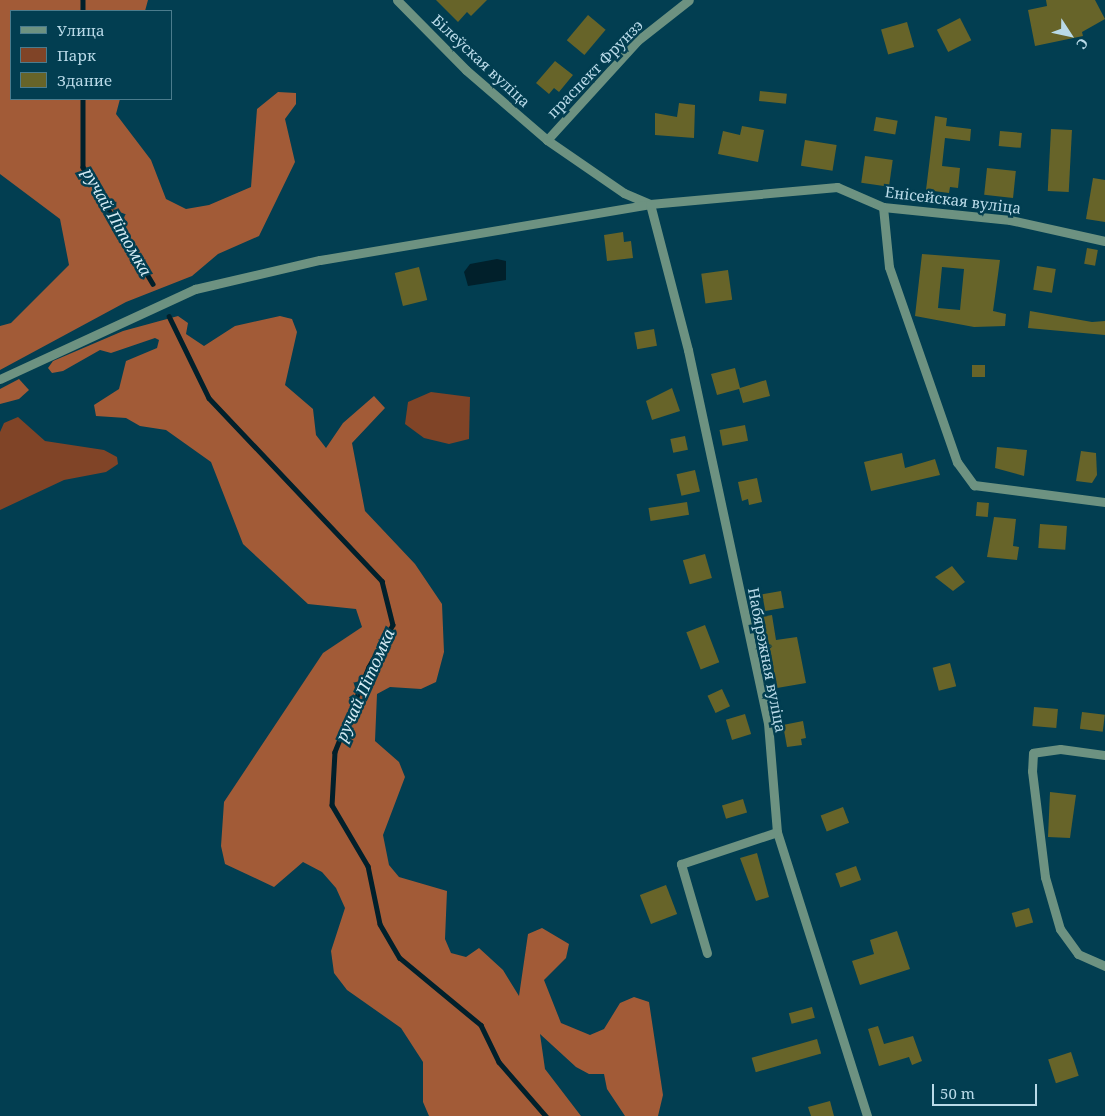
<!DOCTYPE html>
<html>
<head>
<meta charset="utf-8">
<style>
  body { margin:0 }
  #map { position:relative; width:1105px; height:1116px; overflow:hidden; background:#023e51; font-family:"Noto Serif",serif }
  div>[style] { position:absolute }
  .green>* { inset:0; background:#804427 }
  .forest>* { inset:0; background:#a25b37 }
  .water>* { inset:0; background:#01202b }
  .stream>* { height:4.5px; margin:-2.25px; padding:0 2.25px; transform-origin:2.25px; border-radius:2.25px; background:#01202b }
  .building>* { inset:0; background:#676429; transform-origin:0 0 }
  .minor>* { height:9px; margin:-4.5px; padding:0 4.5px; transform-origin:4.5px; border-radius:4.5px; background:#6d9281 }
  span { translate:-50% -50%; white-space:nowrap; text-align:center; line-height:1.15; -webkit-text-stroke:5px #023e51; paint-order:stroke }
  .street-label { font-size:15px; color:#b9dae8 }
  .water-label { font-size:16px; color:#d2e9f2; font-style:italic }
  .legend { position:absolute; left:10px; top:10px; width:162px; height:90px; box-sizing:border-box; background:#023e51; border:1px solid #4b7c8d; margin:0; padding:6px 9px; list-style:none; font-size:15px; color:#b9dae8 }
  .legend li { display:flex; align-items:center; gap:10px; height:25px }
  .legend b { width:25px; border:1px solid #4b7c8d }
  .north { position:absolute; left:1045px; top:10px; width:50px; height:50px; -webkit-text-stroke:4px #023e51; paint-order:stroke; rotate:125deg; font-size:14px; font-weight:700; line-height:20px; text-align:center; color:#b9dae8 }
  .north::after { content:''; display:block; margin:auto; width:18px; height:22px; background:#b9dae8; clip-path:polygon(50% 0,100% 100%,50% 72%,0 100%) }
  .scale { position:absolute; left:932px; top:1084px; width:105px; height:22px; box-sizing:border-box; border:2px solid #b9dae8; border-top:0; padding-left:6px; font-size:15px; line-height:18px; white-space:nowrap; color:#b9dae8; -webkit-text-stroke:4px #023e51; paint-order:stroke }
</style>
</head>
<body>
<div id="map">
  <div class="green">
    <div style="clip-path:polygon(431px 392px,470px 397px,469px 439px,449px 444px,424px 438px,405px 424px,408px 402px)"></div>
    <div style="clip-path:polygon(18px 417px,45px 441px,104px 450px,117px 457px,118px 464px,106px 472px,64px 480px,0 510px,0 432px,4px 423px)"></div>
  </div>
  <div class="forest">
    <div style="clip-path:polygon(0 0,148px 0,145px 11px,11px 11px,11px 99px,120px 99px,116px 114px,151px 160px,166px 199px,186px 209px,209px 205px,251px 187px,257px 109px,278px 92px,296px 93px,296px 104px,285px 119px,295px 162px,259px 236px,218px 254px,192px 276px,126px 302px,0 370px,0 326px,11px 323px,69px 265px,60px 219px,0 174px)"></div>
    <div style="clip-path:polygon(178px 316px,188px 323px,186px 334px,204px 346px,235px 326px,280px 316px,292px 319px,297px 332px,285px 385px,313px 409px,316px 435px,326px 448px,343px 423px,374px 396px,385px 408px,352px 443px,365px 511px,415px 564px,442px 604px,444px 652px,436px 682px,421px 689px,390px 687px,377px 694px,375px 741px,399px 762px,405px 777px,383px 835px,389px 865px,399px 877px,447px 891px,445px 939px,451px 953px,466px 957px,479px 948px,503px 970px,519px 996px,528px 934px,542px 928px,569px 944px,566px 958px,544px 980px,561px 1023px,590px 1035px,604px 1029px,620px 1003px,634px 997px,649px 1002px,663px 1095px,658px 1116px,625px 1116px,607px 1089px,604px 1074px,589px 1074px,576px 1067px,540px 1034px,545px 1069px,581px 1116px,429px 1116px,423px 1102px,423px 1062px,401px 1028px,347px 990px,334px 973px,331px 951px,345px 908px,336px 888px,322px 872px,303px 862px,274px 887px,225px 864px,221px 846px,224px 802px,323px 653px,362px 627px,356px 609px,308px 604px,243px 544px,211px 462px,166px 430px,140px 426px,126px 418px,96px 416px,94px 405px,119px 389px,126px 361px,157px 348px,159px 340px,155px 338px,111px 353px,100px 350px,63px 371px,52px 373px,48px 368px,53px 361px,123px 331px)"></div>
    <div style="clip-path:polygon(19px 379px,29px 390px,19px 399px,0 404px,0 389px)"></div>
  </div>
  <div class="water">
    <div style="clip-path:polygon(497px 259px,506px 261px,506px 280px,468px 286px,464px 272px,470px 264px)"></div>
  </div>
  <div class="stream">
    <div style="left:83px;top:0;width:11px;rotate:90deg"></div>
    <div style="left:83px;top:99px;width:68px;rotate:90deg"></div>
    <div style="left:83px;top:167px;width:136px;rotate:59.1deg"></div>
    <div style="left:169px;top:316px;width:91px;rotate:64deg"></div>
    <div style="left:209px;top:398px;width:252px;rotate:46.6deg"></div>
    <div style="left:382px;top:581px;width:45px;rotate:76deg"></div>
    <div style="left:393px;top:625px;width:48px;rotate:119.7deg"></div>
    <div style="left:369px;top:667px;width:92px;rotate:111.8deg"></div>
    <div style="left:335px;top:752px;width:53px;rotate:93.2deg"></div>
    <div style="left:332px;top:805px;width:71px;rotate:59.5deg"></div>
    <div style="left:368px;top:866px;width:59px;rotate:78.3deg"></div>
    <div style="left:380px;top:924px;width:39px;rotate:60deg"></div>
    <div style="left:400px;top:958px;width:105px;rotate:39.6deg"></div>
    <div style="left:481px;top:1025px;width:41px;rotate:64.1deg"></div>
    <div style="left:499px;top:1062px;width:72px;rotate:49deg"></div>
  </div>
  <div class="building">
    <div style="clip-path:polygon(436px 0,487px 0,471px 16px,467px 12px,458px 22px)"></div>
    <div style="clip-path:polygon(1046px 0,1095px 0,1105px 19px,1082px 32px,1083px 36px,1035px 46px,1028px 10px,1047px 6px)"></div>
    <div style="left:588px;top:15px;width:23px;height:33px;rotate:40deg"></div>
    <div style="left:960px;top:18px;width:25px;height:26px;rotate:63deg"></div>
    <div style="left:907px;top:22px;width:26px;height:27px;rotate:74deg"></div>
    <div style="clip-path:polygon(555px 61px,573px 75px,559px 92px,554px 88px,549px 94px,536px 83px)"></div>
    <div style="left:760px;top:91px;width:27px;height:10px;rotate:6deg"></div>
    <div style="clip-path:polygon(679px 103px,695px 105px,694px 138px,655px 135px,655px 113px,677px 117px)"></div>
    <div style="clip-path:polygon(935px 116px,947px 118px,946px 126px,971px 129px,970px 141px,945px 138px,942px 166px,960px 168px,958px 188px,950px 187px,949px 193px,926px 190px)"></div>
    <div style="left:876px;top:117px;width:22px;height:14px;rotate:10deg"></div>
    <div style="clip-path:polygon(742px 126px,764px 130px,758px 162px,718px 154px,723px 131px,740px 135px)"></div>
    <div style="left:1051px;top:129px;width:21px;height:62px;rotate:3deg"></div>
    <div style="left:1000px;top:131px;width:22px;height:15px;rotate:5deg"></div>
    <div style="left:805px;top:140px;width:32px;height:26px;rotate:9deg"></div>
    <div style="left:865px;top:156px;width:28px;height:27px;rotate:8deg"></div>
    <div style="left:987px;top:168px;width:29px;height:27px;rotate:6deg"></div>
    <div style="clip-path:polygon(1093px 178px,1105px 180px,1105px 222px,1086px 219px)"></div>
    <div style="clip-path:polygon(623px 232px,624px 242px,631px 241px,633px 258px,607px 261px,604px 235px)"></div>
    <div style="left:1087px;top:248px;width:11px;height:16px;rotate:10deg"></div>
    <div style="clip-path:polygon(evenodd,922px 254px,1000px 260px,993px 311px,1006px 314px,1005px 326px,974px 327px,915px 316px,922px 254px,942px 267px,964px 269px,960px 310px,938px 308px,942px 267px)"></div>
    <div style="left:1037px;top:266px;width:19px;height:24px;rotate:9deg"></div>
    <div style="left:419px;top:267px;width:34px;height:25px;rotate:76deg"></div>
    <div style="left:728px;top:270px;width:30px;height:27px;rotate:82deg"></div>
    <div style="clip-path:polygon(1030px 311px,1092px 322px,1105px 321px,1105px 335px,1028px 328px)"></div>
    <div style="left:654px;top:329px;width:17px;height:20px;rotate:80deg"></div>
    <div style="left:972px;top:365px;width:13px;height:12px"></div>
    <div style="clip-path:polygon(735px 368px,740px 388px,766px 380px,770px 396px,743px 403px,739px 389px,717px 395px,711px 374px)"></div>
    <div style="clip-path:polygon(672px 388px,680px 411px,652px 420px,646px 401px)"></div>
    <div style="left:745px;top:425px;width:16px;height:26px;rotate:79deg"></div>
    <div style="left:685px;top:436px;width:14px;height:15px;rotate:78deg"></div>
    <div style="clip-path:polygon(997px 447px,1027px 450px,1024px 476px,995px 468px)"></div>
    <div style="clip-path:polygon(1081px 451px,1096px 453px,1097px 475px,1092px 483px,1076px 481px)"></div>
    <div style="clip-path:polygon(902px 453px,905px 468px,935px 459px,940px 475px,871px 491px,864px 462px)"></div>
    <div style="left:695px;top:470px;width:22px;height:19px;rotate:77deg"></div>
    <div style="clip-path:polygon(757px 478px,762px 502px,749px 505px,748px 499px,742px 501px,738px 482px)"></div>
    <div style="left:687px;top:502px;width:13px;height:39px;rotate:81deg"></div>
    <div style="left:977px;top:502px;width:12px;height:14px;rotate:5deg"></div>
    <div style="clip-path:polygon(994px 517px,1016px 519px,1013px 546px,1019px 547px,1017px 560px,987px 557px)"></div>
    <div style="left:1040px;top:524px;width:27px;height:24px;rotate:4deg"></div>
    <div style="left:705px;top:554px;width:25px;height:23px;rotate:74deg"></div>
    <div style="clip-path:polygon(952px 566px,965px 582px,953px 591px,935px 577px)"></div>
    <div style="left:781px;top:591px;width:17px;height:19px;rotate:80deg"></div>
    <div style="clip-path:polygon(772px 615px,776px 640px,797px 637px,806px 683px,777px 688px,771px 655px,760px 656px,754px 618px)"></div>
    <div style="left:705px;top:625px;width:40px;height:20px;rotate:69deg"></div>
    <div style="left:950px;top:663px;width:24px;height:18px;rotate:75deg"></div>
    <div style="left:722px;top:689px;width:19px;height:16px;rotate:65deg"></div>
    <div style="left:1034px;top:707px;width:24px;height:19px;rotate:5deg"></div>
    <div style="left:1082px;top:712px;width:23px;height:17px;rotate:7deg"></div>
    <div style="left:745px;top:714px;width:21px;height:20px;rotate:73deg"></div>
    <div style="clip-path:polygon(803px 721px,806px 738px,801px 739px,802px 745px,787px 747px,783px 725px)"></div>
    <div style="clip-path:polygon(1050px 792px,1076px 795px,1070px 838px,1048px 837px)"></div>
    <div style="left:743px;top:799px;width:14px;height:22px;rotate:73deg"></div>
    <div style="left:843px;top:807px;width:17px;height:24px;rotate:69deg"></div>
    <div style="clip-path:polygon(757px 853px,769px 897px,756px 901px,740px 858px)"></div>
    <div style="left:856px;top:866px;width:15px;height:22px;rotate:70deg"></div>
    <div style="left:666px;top:885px;width:31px;height:28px;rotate:69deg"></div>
    <div style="left:1029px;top:908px;width:15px;height:18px;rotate:74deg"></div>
    <div style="clip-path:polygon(897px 931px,910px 969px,860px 985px,852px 961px,874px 954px,870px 940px)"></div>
    <div style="left:812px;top:1007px;width:11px;height:24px;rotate:75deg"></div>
    <div style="clip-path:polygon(878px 1026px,884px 1044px,913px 1036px,922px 1061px,912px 1065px,909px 1057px,879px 1066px,868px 1029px)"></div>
    <div style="left:817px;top:1039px;width:15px;height:68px;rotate:74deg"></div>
    <div style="left:1071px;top:1052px;width:25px;height:24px;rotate:72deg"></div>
    <div style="clip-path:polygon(830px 1101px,834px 1116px,811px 1116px,808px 1107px)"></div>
  </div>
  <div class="minor">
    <div style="left:397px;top:0;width:98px;rotate:45.4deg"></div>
    <div style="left:466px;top:70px;width:107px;rotate:40.8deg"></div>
    <div style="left:547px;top:140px;width:93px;rotate:34.5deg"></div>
    <div style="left:624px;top:193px;width:28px;rotate:23deg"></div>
    <div style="left:547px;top:140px;width:134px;rotate:-47.7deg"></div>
    <div style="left:637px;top:41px;width:66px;rotate:-38.3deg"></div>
    <div style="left:650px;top:204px;width:151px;rotate:75.4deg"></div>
    <div style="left:688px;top:350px;width:381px;rotate:77.9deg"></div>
    <div style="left:768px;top:723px;width:109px;rotate:85.3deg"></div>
    <div style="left:777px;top:832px;width:298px;rotate:72.4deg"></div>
    <div style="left:883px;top:207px;width:60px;rotate:84.3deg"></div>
    <div style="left:889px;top:267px;width:207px;rotate:70.8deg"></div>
    <div style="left:957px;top:462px;width:29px;rotate:54deg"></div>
    <div style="left:974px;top:485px;width:132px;rotate:7.4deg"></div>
    <div style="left:0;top:379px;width:215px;rotate:-24.8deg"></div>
    <div style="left:195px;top:289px;width:128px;rotate:-13.1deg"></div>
    <div style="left:320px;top:260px;width:335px;rotate:-9.6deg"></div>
    <div style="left:650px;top:204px;width:188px;rotate:-5.2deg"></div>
    <div style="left:837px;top:187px;width:50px;rotate:23.5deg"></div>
    <div style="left:883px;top:207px;width:128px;rotate:5.8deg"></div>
    <div style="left:1010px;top:220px;width:97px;rotate:12.5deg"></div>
    <div style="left:1105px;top:755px;width:45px;rotate:-172.4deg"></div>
    <div style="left:1060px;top:749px;width:27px;rotate:172deg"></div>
    <div style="left:1033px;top:753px;width:18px;rotate:93deg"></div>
    <div style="left:1032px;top:771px;width:107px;rotate:83deg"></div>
    <div style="left:1045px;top:877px;width:54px;rotate:73.9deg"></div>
    <div style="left:1060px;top:929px;width:31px;rotate:54deg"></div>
    <div style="left:1078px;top:954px;width:30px;rotate:24deg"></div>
    <div style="left:707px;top:953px;width:93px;rotate:-106.3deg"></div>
    <div style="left:681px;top:864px;width:101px;rotate:-18.4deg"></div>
  </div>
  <div class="street-label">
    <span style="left:481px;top:61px;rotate:43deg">Білеўская вуліца</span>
    <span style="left:595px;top:69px;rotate:-46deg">праспект Фрунзэ</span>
    <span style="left:953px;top:200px;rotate:7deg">Енісейская вуліца</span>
    <span style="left:767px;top:660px;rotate:79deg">Набярэжная вуліца</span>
  </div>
  <div class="water-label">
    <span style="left:117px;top:222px;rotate:60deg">ручай Пітомка</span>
    <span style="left:365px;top:685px;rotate:-66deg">ручай Пітомка</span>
  </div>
  <ul class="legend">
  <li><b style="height:6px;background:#6d9281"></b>Улица</li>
  <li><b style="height:14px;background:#804427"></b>Парк</li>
  <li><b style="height:14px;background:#676429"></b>Здание</li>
  </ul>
  <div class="north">С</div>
  <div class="scale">50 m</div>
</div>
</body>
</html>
